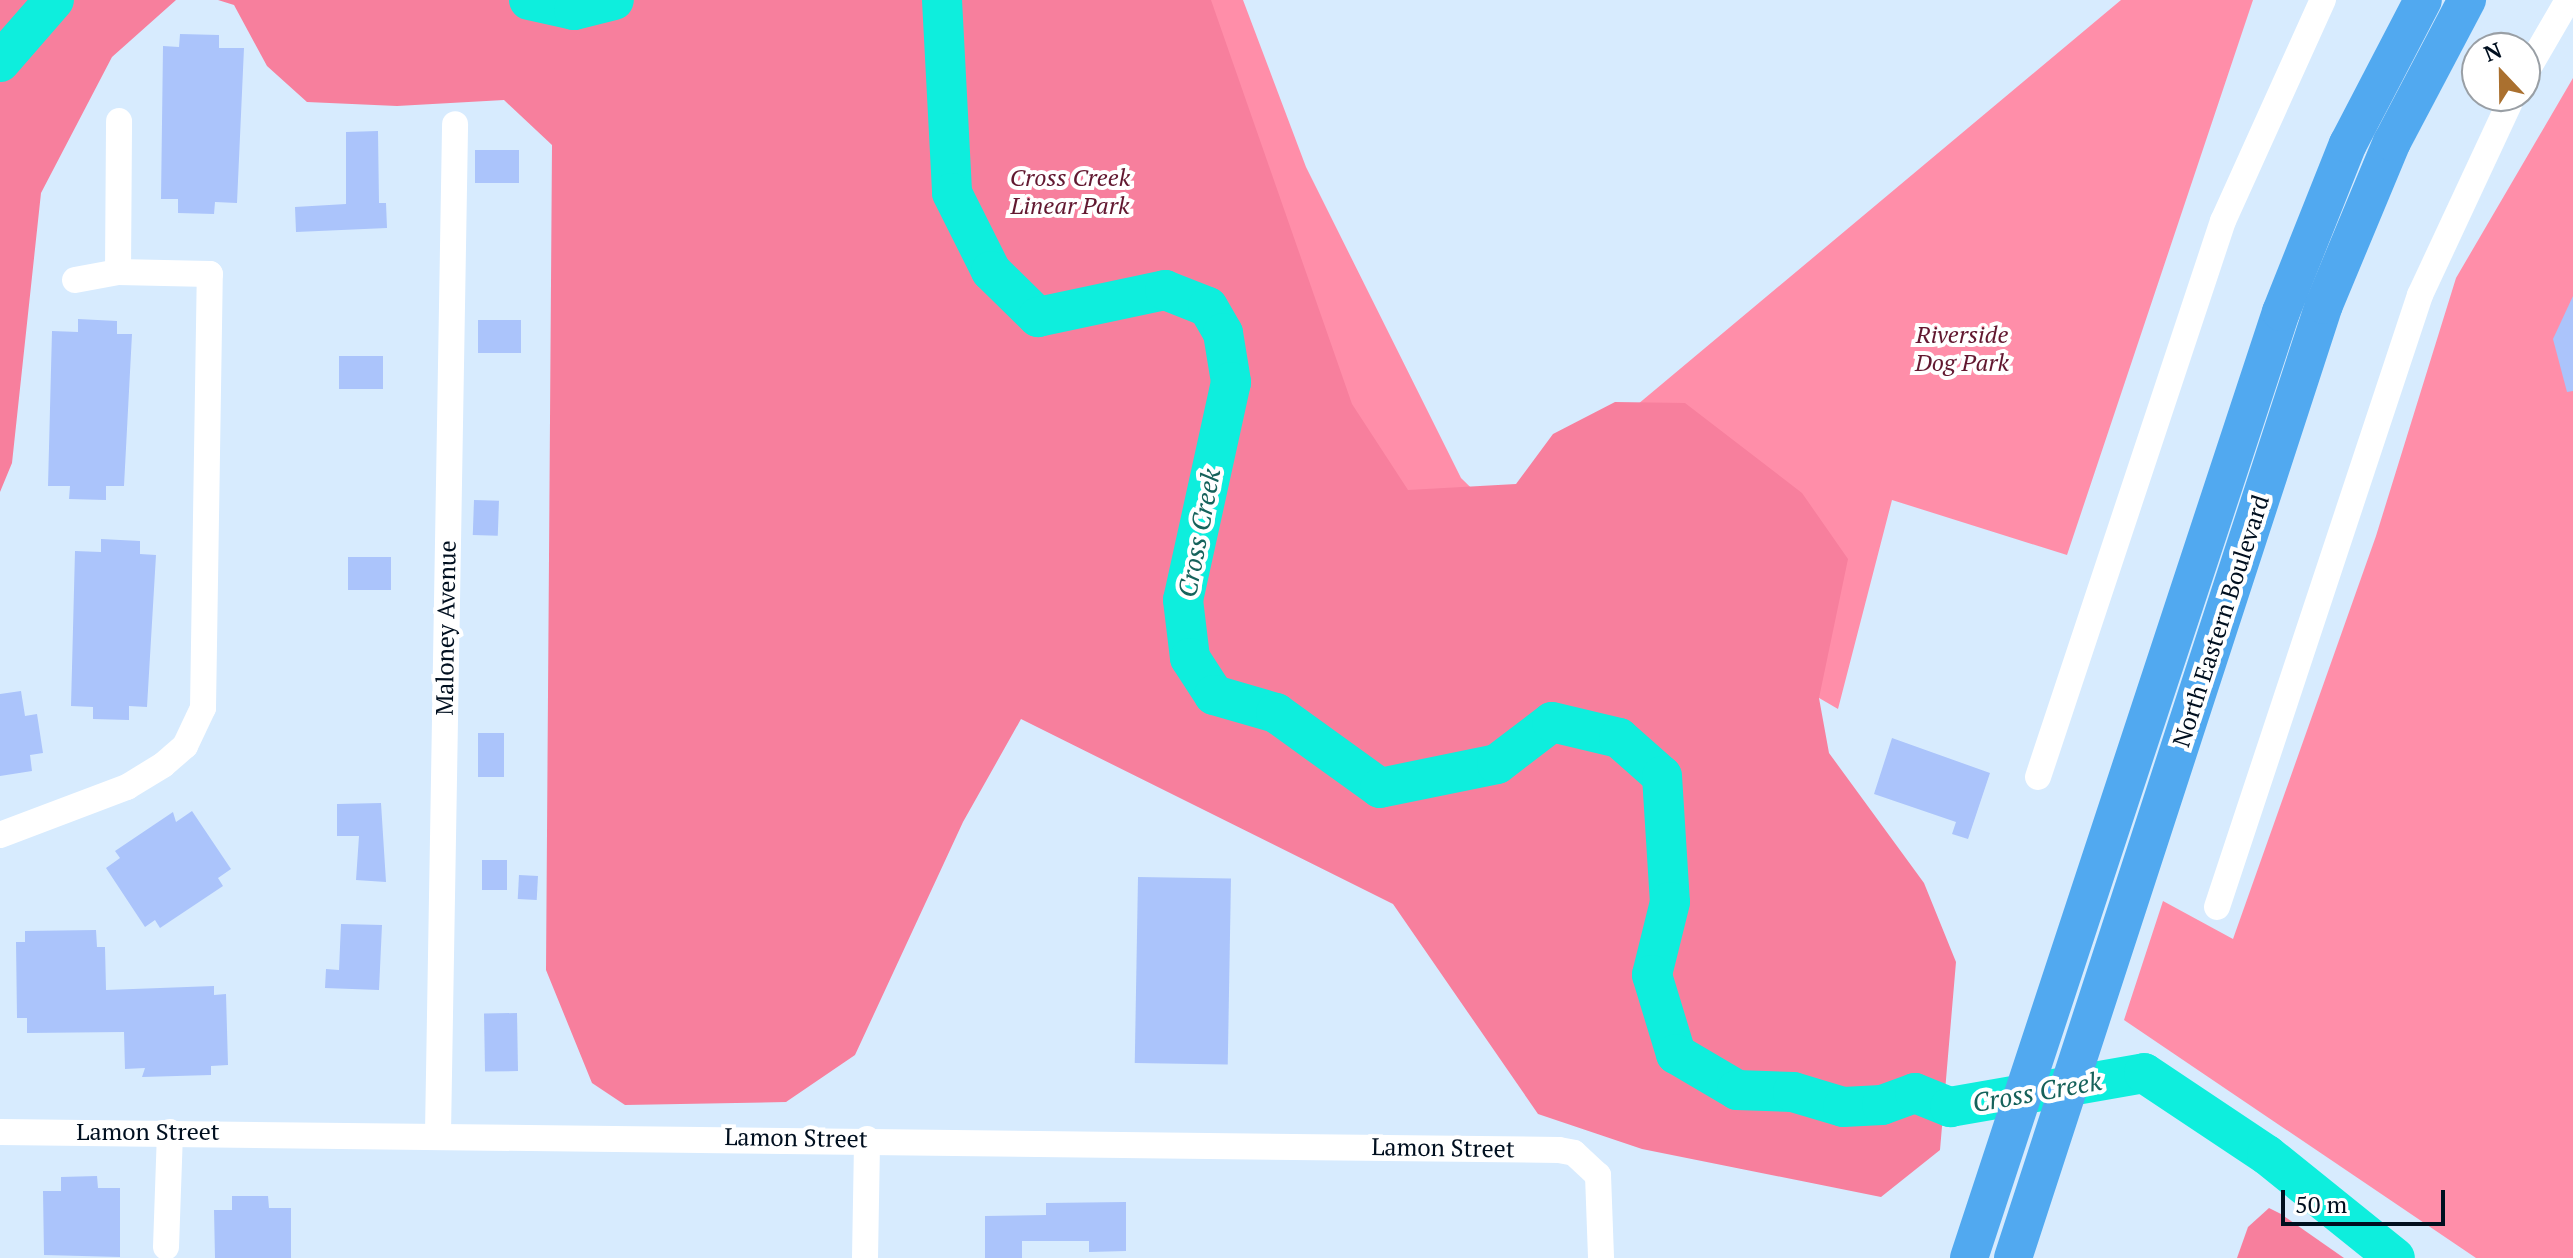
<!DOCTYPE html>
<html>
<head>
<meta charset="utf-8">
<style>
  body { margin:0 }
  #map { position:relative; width:2573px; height:1258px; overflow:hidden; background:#d7ebfe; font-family:"PT Serif",serif }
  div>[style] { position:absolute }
  .green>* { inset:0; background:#ff8ea9 }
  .forest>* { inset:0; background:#f77f9d }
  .river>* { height:40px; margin:-20px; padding:0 20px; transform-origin:20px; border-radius:20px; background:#0eeedd }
  .building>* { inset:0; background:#abc4fb; transform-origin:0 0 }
  .minor>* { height:26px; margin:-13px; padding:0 13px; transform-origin:13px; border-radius:13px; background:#fff }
  .highway>* { height:38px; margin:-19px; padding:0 19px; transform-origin:19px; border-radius:19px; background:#51a9f0 }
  span { translate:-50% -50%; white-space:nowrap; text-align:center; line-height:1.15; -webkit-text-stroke:8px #fff; paint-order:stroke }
  .park-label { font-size:24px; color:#621830; font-style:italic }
  .street-label { font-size:24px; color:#000f1f }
  .water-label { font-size:26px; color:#16625b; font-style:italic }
  .north { position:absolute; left:2461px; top:32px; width:80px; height:80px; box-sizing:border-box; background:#fff; border:2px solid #999fa5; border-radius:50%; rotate:338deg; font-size:22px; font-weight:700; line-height:32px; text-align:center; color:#000f1f }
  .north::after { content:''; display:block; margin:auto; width:28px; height:36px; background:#aa702f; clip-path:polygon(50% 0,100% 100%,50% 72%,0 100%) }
  .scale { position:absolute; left:2281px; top:1190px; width:164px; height:36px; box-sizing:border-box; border:4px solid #000f1f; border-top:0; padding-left:10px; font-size:24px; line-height:28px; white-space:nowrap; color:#000f1f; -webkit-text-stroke:6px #fff; paint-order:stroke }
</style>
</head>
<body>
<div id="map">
  <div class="green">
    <div style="clip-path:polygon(889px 0,1243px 0,1306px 167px,1461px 478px,1502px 518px,2121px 0,2253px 0,2067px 555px,1892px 500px,1838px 709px,1667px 609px,1305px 830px)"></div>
    <div style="clip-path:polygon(2573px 78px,2573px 1258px,2476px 1258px,2124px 1020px,2163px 901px,2233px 939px,2376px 536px,2456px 278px)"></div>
  </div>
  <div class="forest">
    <div style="clip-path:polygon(0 0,176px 0,112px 57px,41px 193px,12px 463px,0 492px)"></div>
    <div style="clip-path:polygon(218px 0,1211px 0,1352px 404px,1408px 490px,1516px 484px,1553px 434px,1615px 402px,1685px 403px,1802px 493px,1848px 559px,1819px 698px,1829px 753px,1924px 883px,1956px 962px,1940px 1150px,1881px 1197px,1642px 1149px,1538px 1114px,1393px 904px,1021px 719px,963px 822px,855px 1055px,786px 1102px,625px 1105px,592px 1083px,546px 970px,552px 145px,504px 100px,397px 106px,307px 102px,267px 66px,234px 5px)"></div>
    <div style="clip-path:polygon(2269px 1208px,2281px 1214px,2344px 1258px,2237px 1258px,2248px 1227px)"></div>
  </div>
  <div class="river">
    <div style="left:529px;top:0;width:46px;rotate:12.5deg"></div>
    <div style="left:574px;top:10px;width:41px;rotate:-14deg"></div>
    <div style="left:942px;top:0;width:193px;rotate:87deg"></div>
    <div style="left:952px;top:193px;width:87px;rotate:63.4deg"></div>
    <div style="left:991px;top:271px;width:66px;rotate:44.4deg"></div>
    <div style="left:1038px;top:317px;width:130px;rotate:-12deg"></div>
    <div style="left:1165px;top:290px;width:46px;rotate:21.6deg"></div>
    <div style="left:1208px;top:307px;width:30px;rotate:60deg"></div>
    <div style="left:1223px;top:333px;width:50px;rotate:80.7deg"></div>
    <div style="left:1231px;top:382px;width:223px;rotate:102.4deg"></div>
    <div style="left:1183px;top:600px;width:58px;rotate:83.1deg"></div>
    <div style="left:1190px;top:658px;width:44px;rotate:57deg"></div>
    <div style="left:1214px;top:695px;width:65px;rotate:16.2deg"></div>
    <div style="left:1276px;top:713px;width:128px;rotate:35.8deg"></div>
    <div style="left:1380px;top:788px;width:119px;rotate:-11.6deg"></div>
    <div style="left:1497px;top:764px;width:69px;rotate:-37.4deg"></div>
    <div style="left:1552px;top:722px;width:69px;rotate:13.4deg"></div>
    <div style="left:1619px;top:738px;width:57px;rotate:41.5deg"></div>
    <div style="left:1662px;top:776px;width:126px;rotate:86.4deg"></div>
    <div style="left:1670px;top:902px;width:75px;rotate:103.9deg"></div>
    <div style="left:1652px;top:975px;width:83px;rotate:73.1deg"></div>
    <div style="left:1676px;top:1054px;width:71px;rotate:30.5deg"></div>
    <div style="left:1737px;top:1090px;width:56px;rotate:2deg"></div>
    <div style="left:1793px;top:1092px;width:52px;rotate:16.7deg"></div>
    <div style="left:1843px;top:1107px;width:39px;rotate:-3deg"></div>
    <div style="left:1882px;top:1105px;width:35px;rotate:-20deg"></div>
    <div style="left:1915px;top:1093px;width:38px;rotate:22deg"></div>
    <div style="left:1950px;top:1107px;width:197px;rotate:-9.9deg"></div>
    <div style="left:2144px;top:1073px;width:148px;rotate:33.7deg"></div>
    <div style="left:2267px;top:1155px;width:164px;rotate:38.8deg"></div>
    <div style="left:0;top:62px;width:82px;rotate:-48.9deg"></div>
  </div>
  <div class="building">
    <div style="clip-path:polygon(180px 34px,219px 35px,219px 48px,244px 48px,237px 203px,215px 202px,214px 214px,178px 213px,178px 199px,161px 199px,163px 46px,179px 47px)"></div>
    <div style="clip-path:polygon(378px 131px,379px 203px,386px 203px,387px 228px,296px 232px,295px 207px,346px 204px,346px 132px)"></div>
    <div style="left:475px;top:150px;width:44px;height:33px"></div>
    <div style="clip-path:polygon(2573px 296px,2573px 391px,2567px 392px,2553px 339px)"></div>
    <div style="clip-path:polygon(78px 319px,117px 321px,117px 334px,132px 334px,124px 486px,106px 486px,106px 500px,69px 499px,70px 486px,48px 486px,52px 331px,78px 332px)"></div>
    <div style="left:478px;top:320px;width:43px;height:33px"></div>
    <div style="left:339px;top:356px;width:44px;height:33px"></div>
    <div style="left:474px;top:500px;width:25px;height:35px;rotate:2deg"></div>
    <div style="clip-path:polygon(101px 539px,140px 541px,140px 554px,156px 555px,147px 707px,129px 706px,129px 720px,93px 719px,93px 707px,71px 706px,75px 551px,101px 552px)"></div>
    <div style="left:348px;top:557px;width:43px;height:33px"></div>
    <div style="clip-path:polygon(21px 691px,25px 716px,37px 714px,43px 753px,30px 755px,32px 771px,0 776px,0 694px)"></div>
    <div style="left:478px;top:733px;width:26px;height:44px"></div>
    <div style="clip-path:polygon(1892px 738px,1990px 773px,1968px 839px,1952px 834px,1956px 822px,1874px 794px)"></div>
    <div style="clip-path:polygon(381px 803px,386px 882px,356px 880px,359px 836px,337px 836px,337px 804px)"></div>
    <div style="clip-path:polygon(192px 811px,231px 869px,218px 878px,223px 886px,160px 928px,155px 920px,145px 927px,106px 868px,120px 858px,115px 851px,173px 812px,176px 822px)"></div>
    <div style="left:482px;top:860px;width:25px;height:30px"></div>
    <div style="left:519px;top:875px;width:19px;height:24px;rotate:3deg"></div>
    <div style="left:1138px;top:877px;width:93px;height:186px;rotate:1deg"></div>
    <div style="clip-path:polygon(341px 924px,382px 925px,379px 990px,325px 988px,326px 969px,339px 970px)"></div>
    <div style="clip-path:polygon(96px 930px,97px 947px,105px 947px,106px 990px,214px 986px,214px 995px,226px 994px,228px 1065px,211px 1066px,211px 1075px,142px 1077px,145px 1068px,125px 1069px,124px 1032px,27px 1033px,27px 1018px,17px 1018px,16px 942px,25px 942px,25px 931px)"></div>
    <div style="left:517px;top:1013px;width:58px;height:33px;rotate:89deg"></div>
    <div style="clip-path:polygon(97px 1176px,98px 1188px,120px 1188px,120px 1257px,44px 1255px,43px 1191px,61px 1191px,61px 1177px)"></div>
    <div style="clip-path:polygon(232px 1196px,268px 1196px,269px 1208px,291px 1208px,291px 1258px,215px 1258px,214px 1210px,232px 1210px)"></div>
    <div style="clip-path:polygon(1126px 1202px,1126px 1251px,1089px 1252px,1089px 1241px,1022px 1241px,1022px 1258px,985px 1258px,985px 1216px,1046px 1215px,1046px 1203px)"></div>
  </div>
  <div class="minor">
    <div style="left:2525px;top:74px;width:86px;rotate:-59.8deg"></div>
    <div style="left:75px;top:280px;width:44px;rotate:-10.5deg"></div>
    <div style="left:2038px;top:777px;width:586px;rotate:-71.6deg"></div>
    <div style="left:2223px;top:221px;width:243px;rotate:-65.7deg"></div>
    <div style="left:0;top:835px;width:136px;rotate:-20.7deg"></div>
    <div style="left:127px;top:787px;width:42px;rotate:-31.4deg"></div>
    <div style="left:163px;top:765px;width:29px;rotate:-41deg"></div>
    <div style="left:185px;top:746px;width:42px;rotate:-64.7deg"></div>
    <div style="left:203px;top:708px;width:434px;rotate:-89.1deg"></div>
    <div style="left:210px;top:274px;width:92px;rotate:-178.8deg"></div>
    <div style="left:118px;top:272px;width:151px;rotate:-89.6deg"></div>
    <div style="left:2217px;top:907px;width:645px;rotate:-71.65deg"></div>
    <div style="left:2420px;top:295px;width:220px;rotate:-65deg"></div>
    <div style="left:0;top:1132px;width:1559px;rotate:0.66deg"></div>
    <div style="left:1559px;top:1150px;width:15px;rotate:11deg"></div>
    <div style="left:1574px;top:1153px;width:33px;rotate:43deg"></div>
    <div style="left:1598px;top:1175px;width:83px;rotate:87.9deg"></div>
    <div style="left:438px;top:1133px;width:1009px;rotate:-89.03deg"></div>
    <div style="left:166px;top:1247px;width:115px;rotate:-88deg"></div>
    <div style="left:865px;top:1258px;width:119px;rotate:-89deg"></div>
  </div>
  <div class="highway">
    <div style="left:1969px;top:1258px;width:996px;rotate:-71.75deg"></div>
    <div style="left:2281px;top:312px;width:181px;rotate:-68.3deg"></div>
    <div style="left:2348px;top:144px;width:162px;rotate:-62.5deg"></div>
    <div style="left:2013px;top:1258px;width:1002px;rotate:-71.93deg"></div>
    <div style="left:2324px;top:305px;width:177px;rotate:-67.4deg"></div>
    <div style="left:2392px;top:142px;width:161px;rotate:-62.2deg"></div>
  </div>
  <div class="park-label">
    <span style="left:1070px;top:192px">Cross Creek<br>Linear Park</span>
    <span style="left:1962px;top:349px">Riverside<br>Dog Park</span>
  </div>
  <div class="street-label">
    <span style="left:2221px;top:621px;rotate:-72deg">North Eastern Boulevard</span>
    <span style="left:446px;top:628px;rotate:-89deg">Maloney Avenue</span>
    <span style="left:148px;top:1132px">Lamon Street</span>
    <span style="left:796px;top:1138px;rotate:1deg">Lamon Street</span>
    <span style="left:1443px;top:1148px;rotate:1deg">Lamon Street</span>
  </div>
  <div class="water-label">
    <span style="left:1199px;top:533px;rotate:-79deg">Cross Creek</span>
    <span style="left:2037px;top:1092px;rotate:-10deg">Cross Creek</span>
  </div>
  <div class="north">N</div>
  <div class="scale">50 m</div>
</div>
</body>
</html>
